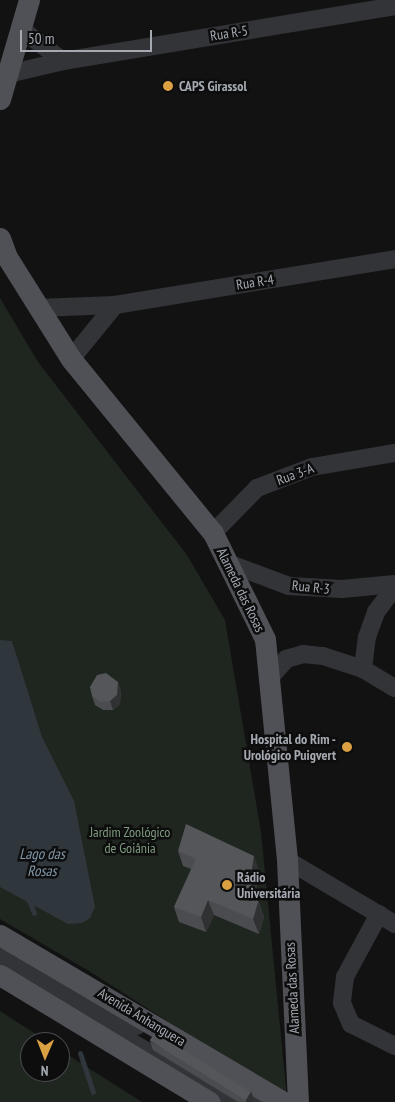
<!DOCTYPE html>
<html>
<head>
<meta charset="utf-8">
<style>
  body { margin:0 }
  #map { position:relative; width:395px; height:1102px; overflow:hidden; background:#121213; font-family:"PT Sans Narrow",sans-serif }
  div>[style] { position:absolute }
  .green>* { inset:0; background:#1f251f }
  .water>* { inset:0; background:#2f373c }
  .stream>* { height:5px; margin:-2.5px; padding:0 2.5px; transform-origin:2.5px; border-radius:2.5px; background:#2f373c }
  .minor>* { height:18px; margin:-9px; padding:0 9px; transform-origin:9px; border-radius:9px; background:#333438 }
  .major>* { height:21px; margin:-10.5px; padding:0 10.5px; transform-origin:10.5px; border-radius:10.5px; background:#505156 }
  .wall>* { inset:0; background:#4b4c4f }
  .shaded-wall>* { inset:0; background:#303133 }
  .building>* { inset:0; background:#54565a; transform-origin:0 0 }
  .dots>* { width:14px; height:14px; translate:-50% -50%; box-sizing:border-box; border:2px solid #0d0d0e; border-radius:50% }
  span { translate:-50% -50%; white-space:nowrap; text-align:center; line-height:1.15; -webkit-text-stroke:5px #0d0d0e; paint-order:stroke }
  .street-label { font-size:14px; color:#a5aab2 }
  .poi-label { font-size:14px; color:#a5aab2; font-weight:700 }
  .left { translate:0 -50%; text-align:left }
  .right { translate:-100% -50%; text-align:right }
  .park-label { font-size:14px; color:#7e9b7e }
  .water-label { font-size:15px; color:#8098a9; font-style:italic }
  .north { position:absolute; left:20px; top:1032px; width:50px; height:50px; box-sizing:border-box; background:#0d0d0e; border:1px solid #4a4c50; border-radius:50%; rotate:181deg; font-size:14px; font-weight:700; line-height:20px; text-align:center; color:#a5aab2 }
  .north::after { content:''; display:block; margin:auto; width:18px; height:22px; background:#dba042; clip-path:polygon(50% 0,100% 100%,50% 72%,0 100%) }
  .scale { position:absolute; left:20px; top:30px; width:132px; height:22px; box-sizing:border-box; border:2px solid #a5aab2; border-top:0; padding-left:6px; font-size:15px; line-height:18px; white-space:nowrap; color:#a5aab2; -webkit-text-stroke:4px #0d0d0e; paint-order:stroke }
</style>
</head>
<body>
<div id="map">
  <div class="green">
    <div style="clip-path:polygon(0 298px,38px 362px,187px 555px,225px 620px,261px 832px,287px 1098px,89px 971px,0 919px)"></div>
    <div style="clip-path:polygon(0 1011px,48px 1042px,30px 1042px,30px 1072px,60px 1072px,60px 1050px,142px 1102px,0 1102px)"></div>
  </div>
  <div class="water">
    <div style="clip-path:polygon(0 640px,12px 641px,42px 737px,74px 801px,95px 907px,90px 918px,82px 923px,68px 924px,0 887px)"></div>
  </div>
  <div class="stream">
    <div style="left:28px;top:898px;width:16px;rotate:68deg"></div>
    <div style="left:80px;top:1053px;width:41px;rotate:71.6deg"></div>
  </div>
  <div class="minor">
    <div style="left:21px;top:29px;width:53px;rotate:37.3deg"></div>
    <div style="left:8px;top:74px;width:57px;rotate:-13.3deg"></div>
    <div style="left:63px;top:61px;width:337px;rotate:-9.4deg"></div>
    <div style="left:38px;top:308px;width:77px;rotate:-2.2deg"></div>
    <div style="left:115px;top:305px;width:284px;rotate:-9.3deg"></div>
    <div style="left:71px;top:359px;width:70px;rotate:-50.8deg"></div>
    <div style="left:213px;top:533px;width:63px;rotate:-45.6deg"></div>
    <div style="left:257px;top:488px;width:59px;rotate:-20.9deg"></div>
    <div style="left:312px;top:467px;width:84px;rotate:-9.6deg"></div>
    <div style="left:230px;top:564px;width:63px;rotate:20.4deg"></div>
    <div style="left:289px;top:586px;width:53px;rotate:3.2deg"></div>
    <div style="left:342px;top:589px;width:53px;rotate:-5.4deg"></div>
    <div style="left:363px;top:669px;width:32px;rotate:-83deg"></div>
    <div style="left:367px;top:637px;width:27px;rotate:-70deg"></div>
    <div style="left:376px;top:612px;width:31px;rotate:-53deg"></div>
    <div style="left:268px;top:680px;width:28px;rotate:-49deg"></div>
    <div style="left:286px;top:659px;width:18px;rotate:-16deg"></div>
    <div style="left:303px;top:654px;width:20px;rotate:6deg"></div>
    <div style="left:323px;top:656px;width:42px;rotate:18deg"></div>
    <div style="left:363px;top:669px;width:37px;rotate:31deg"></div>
    <div style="left:287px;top:860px;width:126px;rotate:30.7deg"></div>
    <div style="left:379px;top:914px;width:72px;rotate:118.4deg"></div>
    <div style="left:345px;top:977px;width:26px;rotate:97deg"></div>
    <div style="left:342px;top:1003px;width:23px;rotate:67deg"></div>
    <div style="left:351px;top:1024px;width:49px;rotate:26.6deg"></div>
    <div style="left:0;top:957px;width:94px;rotate:30.7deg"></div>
    <div style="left:137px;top:1026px;width:60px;rotate:-159.4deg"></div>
    <div style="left:81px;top:1005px;width:47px;rotate:38.1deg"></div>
    <div style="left:118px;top:1034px;width:132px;rotate:31deg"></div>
    <div style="left:234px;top:1085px;width:32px;rotate:32deg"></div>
  </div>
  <div class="major">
    <div style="left:0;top:99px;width:103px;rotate:-73.7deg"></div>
    <div style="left:0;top:238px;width:20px;rotate:70deg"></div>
    <div style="left:7px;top:257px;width:120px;rotate:57.9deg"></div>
    <div style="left:71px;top:359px;width:225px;rotate:50.8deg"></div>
    <div style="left:213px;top:533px;width:118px;rotate:63.9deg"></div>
    <div style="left:265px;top:639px;width:222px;rotate:84.3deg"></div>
    <div style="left:287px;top:860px;width:242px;rotate:87.4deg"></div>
    <div style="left:0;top:935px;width:329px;rotate:30.5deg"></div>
    <div style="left:0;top:975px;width:245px;rotate:31.2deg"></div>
  </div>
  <div class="wall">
    <div style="clip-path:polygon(121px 690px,120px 704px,113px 710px,103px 710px,95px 705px,92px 696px)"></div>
    <div style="clip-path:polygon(178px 851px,259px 870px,256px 895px,264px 917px,259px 934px,214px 915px,206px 932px,179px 922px,174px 907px,191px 869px,183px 866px)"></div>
    <div style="clip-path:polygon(150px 1041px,254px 1100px,253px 1102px,238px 1102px,153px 1050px)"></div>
  </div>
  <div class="shaded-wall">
    <div style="clip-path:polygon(118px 682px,121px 690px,120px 704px,113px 710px,110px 701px)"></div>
    <div style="clip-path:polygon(254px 856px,259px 870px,256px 896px,250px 881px)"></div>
    <div style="clip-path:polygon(208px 900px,214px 915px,206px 932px,201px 917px)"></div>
    <div style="clip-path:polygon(258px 902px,264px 917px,259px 934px,253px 919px)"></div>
    <div style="clip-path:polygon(251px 1091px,254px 1100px,253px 1102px,246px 1102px,246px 1100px)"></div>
  </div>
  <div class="building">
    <div style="clip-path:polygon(106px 673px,118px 682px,117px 695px,110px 701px,100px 702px,92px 696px,90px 687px,97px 675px)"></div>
    <div style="clip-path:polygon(186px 824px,254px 856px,250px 881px,258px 902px,253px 919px,208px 900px,201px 917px,174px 907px,196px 859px,178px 851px)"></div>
    <div style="left:155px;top:1032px;width:113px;height:10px;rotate:32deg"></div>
  </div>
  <div class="dots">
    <div style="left:168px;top:86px;background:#dba042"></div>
    <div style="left:347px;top:747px;background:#dba042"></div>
    <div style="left:227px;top:885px;background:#dba042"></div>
  </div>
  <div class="street-label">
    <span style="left:229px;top:33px;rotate:-9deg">Rua R-5</span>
    <span style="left:255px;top:282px;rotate:-9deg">Rua R-4</span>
    <span style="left:295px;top:474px;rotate:-20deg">Rua 3-A</span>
    <span style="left:311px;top:587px;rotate:6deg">Rua R-3</span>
    <span style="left:241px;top:590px;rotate:64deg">Alameda das Rosas</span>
    <span style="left:292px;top:988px;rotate:-93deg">Alameda das Rosas</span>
    <span style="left:142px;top:1017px;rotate:31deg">Avenida Anhanguera</span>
  </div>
  <div class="poi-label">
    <span class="left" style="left:179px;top:86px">CAPS Girassol</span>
    <span class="right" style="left:336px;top:747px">Hospital do Rim -<br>Urológico Puigvert</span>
    <span class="left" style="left:237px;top:885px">Rádio<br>Universitária</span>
  </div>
  <div class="park-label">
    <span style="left:130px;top:840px">Jardim Zoológico<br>de Goiânia</span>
  </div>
  <div class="water-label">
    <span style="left:42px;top:862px">Lago das<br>Rosas</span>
  </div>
  <div class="north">N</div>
  <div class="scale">50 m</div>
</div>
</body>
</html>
